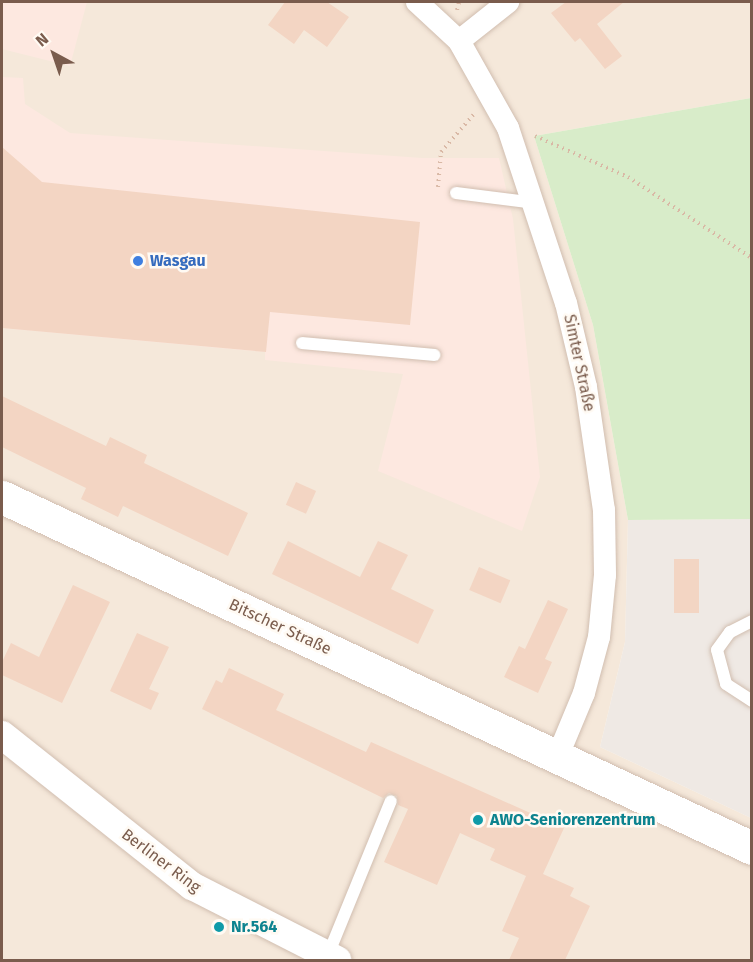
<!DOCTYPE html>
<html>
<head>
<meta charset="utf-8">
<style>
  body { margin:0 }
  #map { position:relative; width:753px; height:962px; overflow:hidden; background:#fdf6ec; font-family:"Fira Sans",sans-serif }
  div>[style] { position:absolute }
  .residential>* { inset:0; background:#f5e8da }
  .commercial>* { inset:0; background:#fde8e0 }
  .industrial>* { inset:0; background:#efe9e4 }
  .green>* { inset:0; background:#d8ecc9 }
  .building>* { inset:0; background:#f3d5c3; transform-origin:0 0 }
  .path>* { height:4px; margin-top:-2px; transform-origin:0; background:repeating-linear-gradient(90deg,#d9b8a5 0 1.5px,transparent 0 6px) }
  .roads { filter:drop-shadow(0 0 2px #d1beb0) drop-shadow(0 0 2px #d1beb0) }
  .service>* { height:12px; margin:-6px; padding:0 6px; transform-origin:6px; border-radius:6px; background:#fff }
  .minor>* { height:22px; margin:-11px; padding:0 11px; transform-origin:11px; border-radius:11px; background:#fff }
  .tertiary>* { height:28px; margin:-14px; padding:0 14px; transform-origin:14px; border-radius:14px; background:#fff }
  .secondary>* { height:33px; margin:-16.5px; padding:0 16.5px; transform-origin:16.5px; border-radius:16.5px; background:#fff }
  .dots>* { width:16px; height:16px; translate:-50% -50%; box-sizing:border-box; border:3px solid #fffaf3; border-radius:50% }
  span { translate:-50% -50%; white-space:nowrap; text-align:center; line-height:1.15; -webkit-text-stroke:5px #fffaf3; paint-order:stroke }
  .shop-label { font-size:16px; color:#366cbe; font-weight:700 }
  .left { translate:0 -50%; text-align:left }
  .street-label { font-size:16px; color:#7a5c4d }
  .culture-label { font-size:16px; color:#0d838f; font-weight:700 }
  .frame { position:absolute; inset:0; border:3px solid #7a5c4d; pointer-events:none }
  .north { position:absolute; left:24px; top:24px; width:60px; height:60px; -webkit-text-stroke:4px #fffaf3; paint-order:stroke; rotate:320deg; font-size:16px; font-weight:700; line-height:24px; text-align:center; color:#7a5c4d }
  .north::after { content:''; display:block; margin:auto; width:21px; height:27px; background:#7a5c4d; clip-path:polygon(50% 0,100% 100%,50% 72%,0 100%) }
</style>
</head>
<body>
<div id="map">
  <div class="residential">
    <div style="clip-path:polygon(2px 2px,751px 2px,751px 98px,534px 136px,593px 325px,628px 520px,625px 642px,600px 747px,751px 818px,751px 960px,2px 960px)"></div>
  </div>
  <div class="commercial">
    <div style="clip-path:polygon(2px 2px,87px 2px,70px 66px,2px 49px)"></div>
    <div style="clip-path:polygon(2px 77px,23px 78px,25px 104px,70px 133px,422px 158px,499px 158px,513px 219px,540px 477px,522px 531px,378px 471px,403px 374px,265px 360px,265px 352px,2px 328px)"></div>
  </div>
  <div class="industrial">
    <div style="clip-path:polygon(751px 519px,751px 818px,600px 747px,625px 642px,628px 520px)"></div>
  </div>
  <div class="green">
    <div style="clip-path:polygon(751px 98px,751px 519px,628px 520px,593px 325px,534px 136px)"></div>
  </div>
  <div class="building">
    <div style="clip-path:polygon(285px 2px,327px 2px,349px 17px,327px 47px,304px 30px,294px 44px,268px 25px)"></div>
    <div style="clip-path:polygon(566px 2px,624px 2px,597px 24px,622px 56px,605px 69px,580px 38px,575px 42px,551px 13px)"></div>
    <div style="clip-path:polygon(2px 147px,42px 182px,420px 222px,410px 325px,270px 312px,266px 352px,2px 328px)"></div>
    <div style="clip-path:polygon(2px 396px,106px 446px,110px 437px,147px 455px,144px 463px,248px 513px,228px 556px,123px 506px,118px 517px,81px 499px,86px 488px,2px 447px)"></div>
    <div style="left:296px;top:482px;width:22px;height:25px;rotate:24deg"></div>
    <div style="clip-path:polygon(288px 541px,360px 577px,378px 541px,408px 555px,391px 589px,434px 610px,418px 644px,272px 574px)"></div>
    <div style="left:674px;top:559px;width:25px;height:54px"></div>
    <div style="left:479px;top:567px;width:34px;height:25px;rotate:23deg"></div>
    <div style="clip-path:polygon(73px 585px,110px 602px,62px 703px,2px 675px,2px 662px,11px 643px,39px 657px)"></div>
    <div style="clip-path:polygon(548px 600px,568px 609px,545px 659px,552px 662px,538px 693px,504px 677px,519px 646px,525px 649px)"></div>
    <div style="clip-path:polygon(137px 633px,169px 647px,149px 689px,159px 693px,151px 710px,110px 691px)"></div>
    <div style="clip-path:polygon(229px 668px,284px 694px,276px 710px,366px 752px,371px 742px,564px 828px,543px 874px,574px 888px,570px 896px,590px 906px,565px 960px,509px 960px,519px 938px,502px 931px,526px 876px,490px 860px,495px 849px,460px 833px,437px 885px,384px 862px,408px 809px,398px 805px,397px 796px,389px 793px,383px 798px,202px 709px,216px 680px,222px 683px)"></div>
  </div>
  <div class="path">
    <div style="left:457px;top:10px;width:8px;rotate:-76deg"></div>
    <div style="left:535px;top:136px;width:102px;rotate:23.8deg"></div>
    <div style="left:628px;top:177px;width:148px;rotate:33.2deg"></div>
    <div style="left:438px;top:187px;width:35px;rotate:-85deg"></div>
    <div style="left:441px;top:152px;width:50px;rotate:-49deg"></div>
  </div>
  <div class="roads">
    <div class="service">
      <div style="left:456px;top:193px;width:80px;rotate:7.2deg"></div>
      <div style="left:302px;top:343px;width:133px;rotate:5.2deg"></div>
      <div style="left:752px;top:621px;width:25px;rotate:153deg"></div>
      <div style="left:730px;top:632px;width:22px;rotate:126deg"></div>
      <div style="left:717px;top:650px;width:35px;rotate:75deg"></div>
      <div style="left:726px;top:684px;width:31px;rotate:33deg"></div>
      <div style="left:328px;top:955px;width:166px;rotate:-67.8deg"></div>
    </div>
    <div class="minor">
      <div style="left:417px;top:2px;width:57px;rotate:42.9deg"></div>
      <div style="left:459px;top:41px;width:100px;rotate:60.6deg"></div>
      <div style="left:508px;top:128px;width:184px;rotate:71.7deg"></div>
      <div style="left:566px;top:303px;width:86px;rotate:76.6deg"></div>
      <div style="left:586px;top:387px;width:124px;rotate:81.7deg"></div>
      <div style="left:604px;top:510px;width:65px;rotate:89.1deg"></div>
      <div style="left:605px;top:575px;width:62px;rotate:95.5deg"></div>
      <div style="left:599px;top:637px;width:58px;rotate:105deg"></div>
      <div style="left:584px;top:693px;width:70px;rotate:112.6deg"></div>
      <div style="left:459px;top:41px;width:63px;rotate:-38.5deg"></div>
    </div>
    <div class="tertiary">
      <div style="left:2px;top:735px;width:243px;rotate:38.5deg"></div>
      <div style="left:192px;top:886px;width:163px;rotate:27deg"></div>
    </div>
    <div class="secondary">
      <div style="left:2px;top:497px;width:828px;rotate:25.08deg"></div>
    </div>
  </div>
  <div class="dots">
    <div style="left:138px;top:261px;background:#3f7fe0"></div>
    <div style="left:478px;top:820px;background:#0f9aa8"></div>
    <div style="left:219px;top:927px;background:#0f9aa8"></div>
  </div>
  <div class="shop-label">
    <span class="left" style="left:150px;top:261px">Wasgau</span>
  </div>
  <div class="street-label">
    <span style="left:579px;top:363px;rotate:78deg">Simter Straße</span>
    <span style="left:280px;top:627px;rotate:25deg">Bitscher Straße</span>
    <span style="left:161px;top:861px;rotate:37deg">Berliner Ring</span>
  </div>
  <div class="culture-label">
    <span class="left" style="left:490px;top:820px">AWO-Seniorenzentrum</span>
    <span class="left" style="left:231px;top:927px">Nr.564</span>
  </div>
  <div class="frame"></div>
  <div class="north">N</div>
</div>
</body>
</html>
